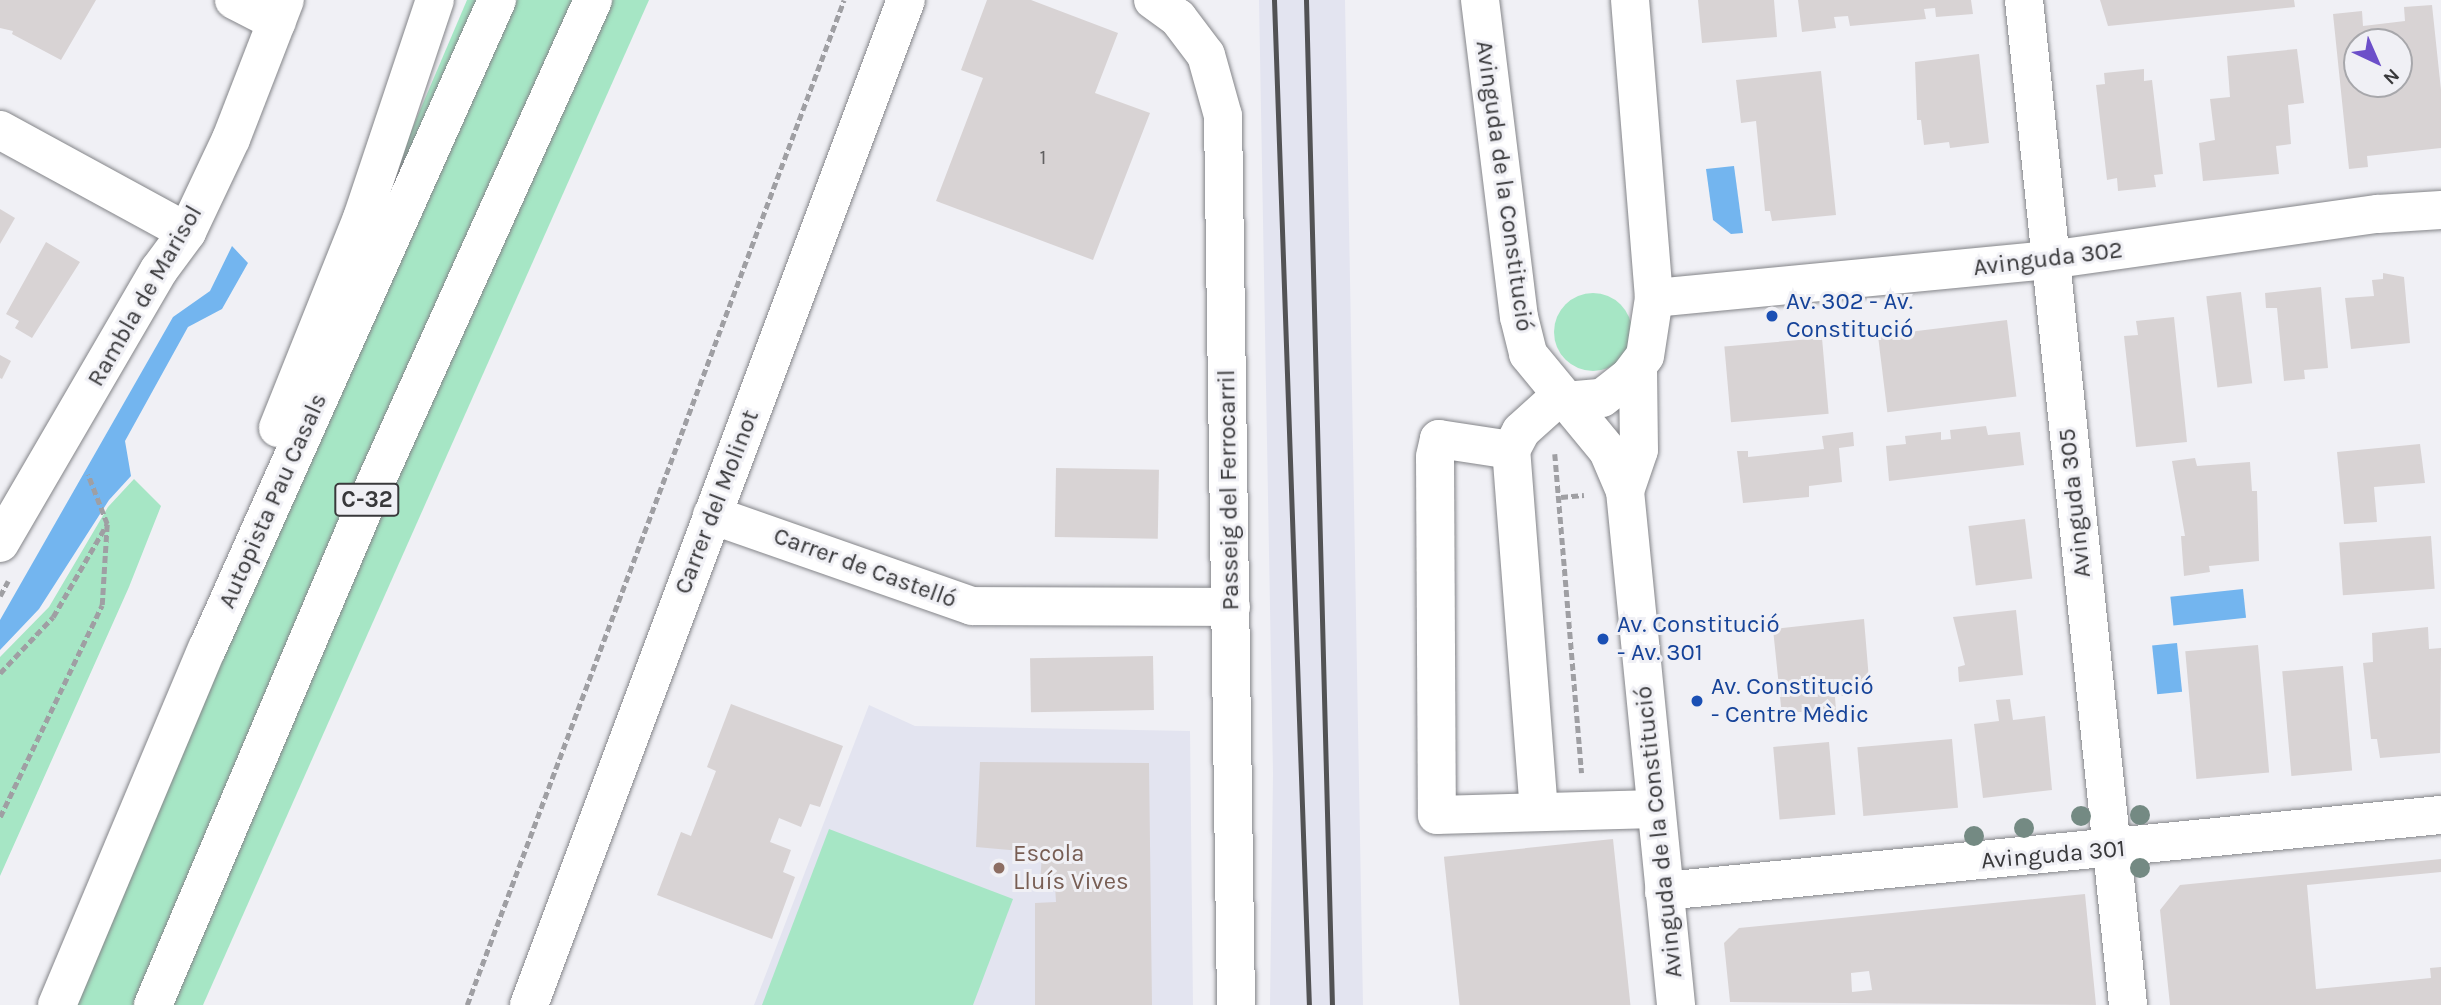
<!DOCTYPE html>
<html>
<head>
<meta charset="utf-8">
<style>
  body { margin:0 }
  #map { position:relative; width:2441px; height:1005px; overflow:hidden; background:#f0f0f5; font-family:Karla,sans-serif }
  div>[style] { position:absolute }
  .built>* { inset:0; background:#e3e4f0 }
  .green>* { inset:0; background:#a6e6c5 }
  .round { border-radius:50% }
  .water>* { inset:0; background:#73b5ef; transform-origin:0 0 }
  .building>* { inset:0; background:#d8d3d4; transform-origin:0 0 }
  .path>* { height:4.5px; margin-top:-2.25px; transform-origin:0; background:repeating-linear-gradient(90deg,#9f9fa3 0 7px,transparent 0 10.5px) }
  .roads { filter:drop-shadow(0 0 2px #848589) drop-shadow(0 0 2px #848589) }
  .minor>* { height:38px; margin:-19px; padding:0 19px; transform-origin:19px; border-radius:19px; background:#fff }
  .highway>* { height:38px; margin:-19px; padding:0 19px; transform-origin:19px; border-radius:19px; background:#fff }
  .rail>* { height:5px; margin:-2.5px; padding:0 2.5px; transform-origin:2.5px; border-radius:2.5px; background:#525254 }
  .trees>* { width:20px; height:20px; margin:-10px; border-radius:50%; background:#748a83 }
  .dots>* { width:19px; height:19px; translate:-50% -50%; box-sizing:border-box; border:4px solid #f0f0f5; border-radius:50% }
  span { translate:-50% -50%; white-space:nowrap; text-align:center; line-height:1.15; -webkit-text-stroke:6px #f0f0f5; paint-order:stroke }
  .number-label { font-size:21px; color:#616061 }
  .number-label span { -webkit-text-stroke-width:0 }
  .shield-label span { padding:2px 5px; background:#f0f0f5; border:2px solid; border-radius:5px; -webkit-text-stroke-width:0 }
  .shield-label { font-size:23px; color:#39393b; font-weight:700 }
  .street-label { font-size:24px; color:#39393b }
  .transit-label { font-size:24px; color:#164399 }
  .left { translate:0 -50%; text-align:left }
  .education-label { font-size:24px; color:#785e54 }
  .north { position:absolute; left:2343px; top:28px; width:70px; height:70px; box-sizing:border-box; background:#f0f0f5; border:2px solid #a7a7ab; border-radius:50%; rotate:136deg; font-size:19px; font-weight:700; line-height:28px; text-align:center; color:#39393b }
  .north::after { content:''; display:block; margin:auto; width:24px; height:32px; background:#6c4fc9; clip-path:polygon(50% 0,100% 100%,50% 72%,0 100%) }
</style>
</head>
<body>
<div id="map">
  <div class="built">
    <div style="clip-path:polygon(1259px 0,1345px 0,1363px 1005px,1270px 1005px,1273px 774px)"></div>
    <div style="clip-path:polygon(869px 705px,915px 726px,1190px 731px,1193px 1005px,754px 1005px)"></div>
  </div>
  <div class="green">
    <div style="clip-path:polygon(467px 0,649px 0,203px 1005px,39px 1005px)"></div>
    <div class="round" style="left:1554px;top:293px;width:78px;height:78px"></div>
    <div style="clip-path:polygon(134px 479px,161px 506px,129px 587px,0 876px,0 657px,49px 607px,108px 507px)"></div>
    <div style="clip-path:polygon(829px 829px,1013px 899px,973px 1005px,762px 1005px)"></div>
  </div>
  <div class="water">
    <div style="clip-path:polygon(1734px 166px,1743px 233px,1731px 234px,1713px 220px,1706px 169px)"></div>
    <div style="clip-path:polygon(232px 246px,248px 263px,222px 309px,188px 327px,125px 441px,131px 476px,109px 500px,39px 609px,0 650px,0 620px,173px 317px,210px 291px)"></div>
    <div style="left:2243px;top:589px;width:29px;height:73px;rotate:84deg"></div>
    <div style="left:2177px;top:643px;width:49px;height:25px;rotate:84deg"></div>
  </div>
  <div class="building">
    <div style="clip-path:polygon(0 0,96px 0,61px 60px,12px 34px,13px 31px,0 28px)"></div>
    <div style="clip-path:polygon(987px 0,1031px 0,1118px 33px,1095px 93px,1150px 113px,1093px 260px,936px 201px,983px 78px,961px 70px)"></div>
    <div style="clip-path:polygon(1698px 0,1774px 0,1777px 37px,1702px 43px)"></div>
    <div style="clip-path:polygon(1798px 0,1971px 0,1973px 14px,1936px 17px,1935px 8px,1924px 9px,1926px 19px,1850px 26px,1848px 16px,1834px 17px,1836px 28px,1802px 32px)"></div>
    <div style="clip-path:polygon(2100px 0,2294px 0,2295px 7px,2108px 26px)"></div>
    <div style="clip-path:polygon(evenodd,2432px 5px,2441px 90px,2441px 148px,2367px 156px,2368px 167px,2349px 169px,2333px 14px,2362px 11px,2363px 26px,2405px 21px,2404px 7px,2432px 5px,2357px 42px,2399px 42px,2399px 84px,2357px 84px,2357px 42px)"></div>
    <div style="clip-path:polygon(2297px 49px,2304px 103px,2288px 105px,2291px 144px,2276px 146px,2279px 174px,2203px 181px,2199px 143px,2215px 140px,2210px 99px,2230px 97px,2227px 56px)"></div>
    <div style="clip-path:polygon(1979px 54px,1989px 143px,1950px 148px,1949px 142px,1924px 145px,1921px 120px,1917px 120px,1915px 62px)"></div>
    <div style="clip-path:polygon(2144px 69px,2144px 81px,2152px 80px,2163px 174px,2154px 175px,2156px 187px,2118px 191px,2117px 178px,2107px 180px,2096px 85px,2105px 84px,2104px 73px)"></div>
    <div style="clip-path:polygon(1821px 71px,1836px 215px,1772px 221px,1770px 211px,1765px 211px,1756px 121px,1741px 123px,1736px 80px)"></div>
    <div style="clip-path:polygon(0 209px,15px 218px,0 244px)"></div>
    <div style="clip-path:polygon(46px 242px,80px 262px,32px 338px,15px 328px,19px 321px,6px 314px)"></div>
    <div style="clip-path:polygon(2383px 273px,2404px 277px,2410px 343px,2351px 349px,2345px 298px,2374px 296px,2372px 280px,2383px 279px)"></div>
    <div style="clip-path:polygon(2321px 287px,2328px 368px,2304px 370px,2305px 379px,2284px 381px,2277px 308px,2266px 308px,2265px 293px)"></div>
    <div style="left:2241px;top:292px;width:92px;height:35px;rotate:83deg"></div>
    <div style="clip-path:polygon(2174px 317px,2187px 442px,2136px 447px,2124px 336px,2138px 335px,2136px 321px)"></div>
    <div style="left:2007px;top:320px;width:77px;height:130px;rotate:83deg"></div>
    <div style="left:1822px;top:338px;width:76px;height:98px;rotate:85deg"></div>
    <div style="clip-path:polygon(0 355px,11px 361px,2px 379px,0 378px)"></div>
    <div style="clip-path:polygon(1986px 426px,1988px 435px,2020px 432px,2024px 465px,1889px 481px,1886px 446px,1906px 444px,1905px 436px,1941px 432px,1941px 440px,1951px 439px,1950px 430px)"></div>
    <div style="clip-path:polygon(1853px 432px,1854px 446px,1839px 448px,1842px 482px,1809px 486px,1809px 497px,1743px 503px,1737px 451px,1748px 451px,1748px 457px,1824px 449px,1822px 436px)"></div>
    <div style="clip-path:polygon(2420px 444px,2425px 483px,2374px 487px,2377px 522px,2344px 524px,2337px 452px)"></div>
    <div style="clip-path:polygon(2195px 458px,2197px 466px,2250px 462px,2252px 491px,2257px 491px,2259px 561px,2209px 566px,2210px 572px,2184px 576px,2181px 536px,2185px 536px,2172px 461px)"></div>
    <div style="left:1056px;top:468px;width:103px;height:69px;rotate:1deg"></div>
    <div style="left:2025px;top:519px;width:60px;height:57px;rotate:83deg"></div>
    <div style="left:2431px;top:536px;width:53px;height:92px;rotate:86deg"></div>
    <div style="clip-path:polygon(2016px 610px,2023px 675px,1959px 682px,1958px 667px,1965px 665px,1953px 617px)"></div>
    <div style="clip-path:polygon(1864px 619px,1870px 692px,1835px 697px,1836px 710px,1782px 716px,1773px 629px)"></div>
    <div style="clip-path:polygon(2428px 627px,2429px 649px,2441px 648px,2440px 753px,2380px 758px,2377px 739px,2371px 739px,2363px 663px,2373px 662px,2372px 633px)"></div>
    <div style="left:2258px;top:645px;width:128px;height:73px;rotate:85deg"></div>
    <div style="left:1153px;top:656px;width:54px;height:123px;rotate:89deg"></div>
    <div style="left:2343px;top:666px;width:105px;height:61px;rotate:85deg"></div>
    <div style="clip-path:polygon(2010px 699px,2013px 720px,2045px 716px,2052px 790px,1983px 798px,1974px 724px,1999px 721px,1996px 700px)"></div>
    <div style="clip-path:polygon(731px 704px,843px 746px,820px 807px,810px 804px,801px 827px,779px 818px,770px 842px,791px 850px,783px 872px,795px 877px,772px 939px,657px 895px,681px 832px,691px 836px,716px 771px,707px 767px)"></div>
    <div style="left:1952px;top:739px;width:69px;height:95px;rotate:85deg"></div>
    <div style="left:1829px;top:742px;width:73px;height:56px;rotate:85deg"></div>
    <div style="clip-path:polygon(980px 762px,1149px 763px,1152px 1005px,1035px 1005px,1035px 903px,1056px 902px,1055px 886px,1040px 885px,1042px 853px,976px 847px)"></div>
    <div style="left:1613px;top:839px;width:167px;height:170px;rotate:84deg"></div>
    <div style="clip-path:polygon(2441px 859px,2441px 872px,2307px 885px,2316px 989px,2431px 978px,2430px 968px,2441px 967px,2441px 1005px,2170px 1005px,2160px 910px,2180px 885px)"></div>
    <div style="clip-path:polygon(evenodd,2085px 894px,2096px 1005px,1730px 1002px,1724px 943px,1739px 928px,2085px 894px,1869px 971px,1872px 990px,1852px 992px,1851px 973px,1869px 971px)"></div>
  </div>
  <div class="path">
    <div style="left:1555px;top:454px;width:320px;rotate:85.2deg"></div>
    <div style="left:1561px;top:497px;width:23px;rotate:-5deg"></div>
    <div style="left:0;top:596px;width:17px;rotate:-62deg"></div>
    <div style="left:0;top:673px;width:77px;rotate:-46.6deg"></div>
    <div style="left:53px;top:617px;width:108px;rotate:-59.9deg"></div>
    <div style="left:107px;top:524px;width:53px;rotate:-111.2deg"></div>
    <div style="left:0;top:817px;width:235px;rotate:-64.3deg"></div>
    <div style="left:102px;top:605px;width:81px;rotate:-86.5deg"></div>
    <div style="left:467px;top:1005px;width:1073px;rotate:-69.44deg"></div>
  </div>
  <div class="roads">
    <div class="minor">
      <div style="left:234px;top:0;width:48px;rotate:27.1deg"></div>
      <div style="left:1153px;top:0;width:31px;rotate:36deg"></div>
      <div style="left:1178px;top:18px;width:46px;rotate:52.9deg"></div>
      <div style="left:1206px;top:55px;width:63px;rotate:74.4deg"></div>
      <div style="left:1223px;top:116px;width:889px;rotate:89.16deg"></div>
      <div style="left:1480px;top:0;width:319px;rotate:83deg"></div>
      <div style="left:1519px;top:317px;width:38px;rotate:76deg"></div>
      <div style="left:1528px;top:354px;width:126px;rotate:50.5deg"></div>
      <div style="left:1608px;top:451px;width:43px;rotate:67deg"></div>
      <div style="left:1625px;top:491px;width:517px;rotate:84.33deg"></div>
      <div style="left:2024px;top:0;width:1010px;rotate:84.09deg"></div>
      <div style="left:0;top:130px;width:213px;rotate:28.6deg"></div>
      <div style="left:1654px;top:298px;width:397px;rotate:-5.5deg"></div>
      <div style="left:2049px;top:260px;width:332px;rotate:-8deg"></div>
      <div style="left:2378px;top:214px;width:63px;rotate:-3.6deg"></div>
      <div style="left:1565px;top:401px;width:37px;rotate:-5deg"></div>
      <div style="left:1602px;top:398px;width:34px;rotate:-38deg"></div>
      <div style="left:1629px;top:377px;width:26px;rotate:-53deg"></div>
      <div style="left:1645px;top:356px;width:59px;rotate:-81.2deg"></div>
      <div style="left:1654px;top:298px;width:299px;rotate:-94.6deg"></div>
      <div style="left:1511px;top:450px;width:73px;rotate:-171.3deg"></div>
      <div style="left:1439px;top:439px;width:18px;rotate:103deg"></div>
      <div style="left:1435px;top:457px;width:358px;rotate:89.7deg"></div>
      <div style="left:1437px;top:815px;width:218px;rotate:-1.6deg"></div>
      <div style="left:1625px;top:491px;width:43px;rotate:-71.1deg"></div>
      <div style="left:1639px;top:450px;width:84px;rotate:-90.7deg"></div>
      <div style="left:712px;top:515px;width:275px;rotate:19.3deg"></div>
      <div style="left:972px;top:606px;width:259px;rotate:0.2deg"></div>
      <div style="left:0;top:543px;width:316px;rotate:-59.8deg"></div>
      <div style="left:159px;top:270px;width:47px;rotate:-53.6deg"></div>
      <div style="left:187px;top:232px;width:103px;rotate:-64.7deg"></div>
      <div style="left:231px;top:139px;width:149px;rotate:-68.8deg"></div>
      <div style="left:1539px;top:812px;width:363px;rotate:-94.4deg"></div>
      <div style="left:1511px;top:450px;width:21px;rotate:-62deg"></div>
      <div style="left:1521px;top:431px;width:54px;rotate:-42deg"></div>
      <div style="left:1664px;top:891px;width:781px;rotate:-5.59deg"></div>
      <div style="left:529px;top:1005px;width:1073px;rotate:-69.44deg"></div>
    </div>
    <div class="highway">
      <div style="left:278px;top:428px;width:226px;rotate:-68.2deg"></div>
      <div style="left:362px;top:218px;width:230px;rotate:-71.5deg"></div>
      <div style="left:57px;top:1005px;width:386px;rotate:-67.2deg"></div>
      <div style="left:207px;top:649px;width:711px;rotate:-65.92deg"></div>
      <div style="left:153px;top:1005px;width:542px;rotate:-66.98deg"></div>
      <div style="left:365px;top:506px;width:555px;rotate:-65.74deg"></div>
    </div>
  </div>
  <div class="rail">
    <div style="left:1274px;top:0;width:1006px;rotate:88.01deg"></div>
    <div style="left:1306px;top:0;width:1005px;rotate:88.52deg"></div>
  </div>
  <div class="trees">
    <div style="left:2140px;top:815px"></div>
    <div style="left:2081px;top:816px"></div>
    <div style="left:2024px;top:828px"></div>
    <div style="left:1974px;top:836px"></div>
    <div style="left:2140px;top:868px"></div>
  </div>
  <div class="dots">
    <div style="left:1772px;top:316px;background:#1a4fb4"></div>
    <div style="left:1603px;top:639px;background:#1a4fb4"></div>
    <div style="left:1697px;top:701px;background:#1a4fb4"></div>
    <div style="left:999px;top:868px;background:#8d6e63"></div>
  </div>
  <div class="number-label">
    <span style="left:1043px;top:157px">1</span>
  </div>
  <div class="shield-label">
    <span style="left:367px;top:500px">C-32</span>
  </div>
  <div class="street-label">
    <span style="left:1504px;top:186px;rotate:82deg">Avinguda de la Constitució</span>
    <span style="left:2048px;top:259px;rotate:-7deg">Avinguda 302</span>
    <span style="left:145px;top:296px;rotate:-60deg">Rambla de Marisol</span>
    <span style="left:1229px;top:490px;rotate:-91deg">Passeig del Ferrocarril</span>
    <span style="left:273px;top:501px;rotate:-66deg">Autopista Pau Casals</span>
    <span style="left:717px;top:502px;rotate:-69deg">Carrer del Molinot</span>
    <span style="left:2075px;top:503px;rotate:-96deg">Avinguda 305</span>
    <span style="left:865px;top:568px;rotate:20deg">Carrer de Castelló</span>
    <span style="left:1659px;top:832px;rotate:-96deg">Avinguda de la Constitució</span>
    <span style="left:2053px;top:855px;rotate:-5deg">Avinguda 301</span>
  </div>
  <div class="transit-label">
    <span class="left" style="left:1786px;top:316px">Av. 302 - Av.<br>Constitució</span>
    <span class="left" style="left:1617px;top:639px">Av. Constitució<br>- Av. 301</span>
    <span class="left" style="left:1711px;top:701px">Av. Constitució<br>- Centre Mèdic</span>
  </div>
  <div class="education-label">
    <span class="left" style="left:1013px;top:868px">Escola<br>Lluís Vives</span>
  </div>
  <div class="north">N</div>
</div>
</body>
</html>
